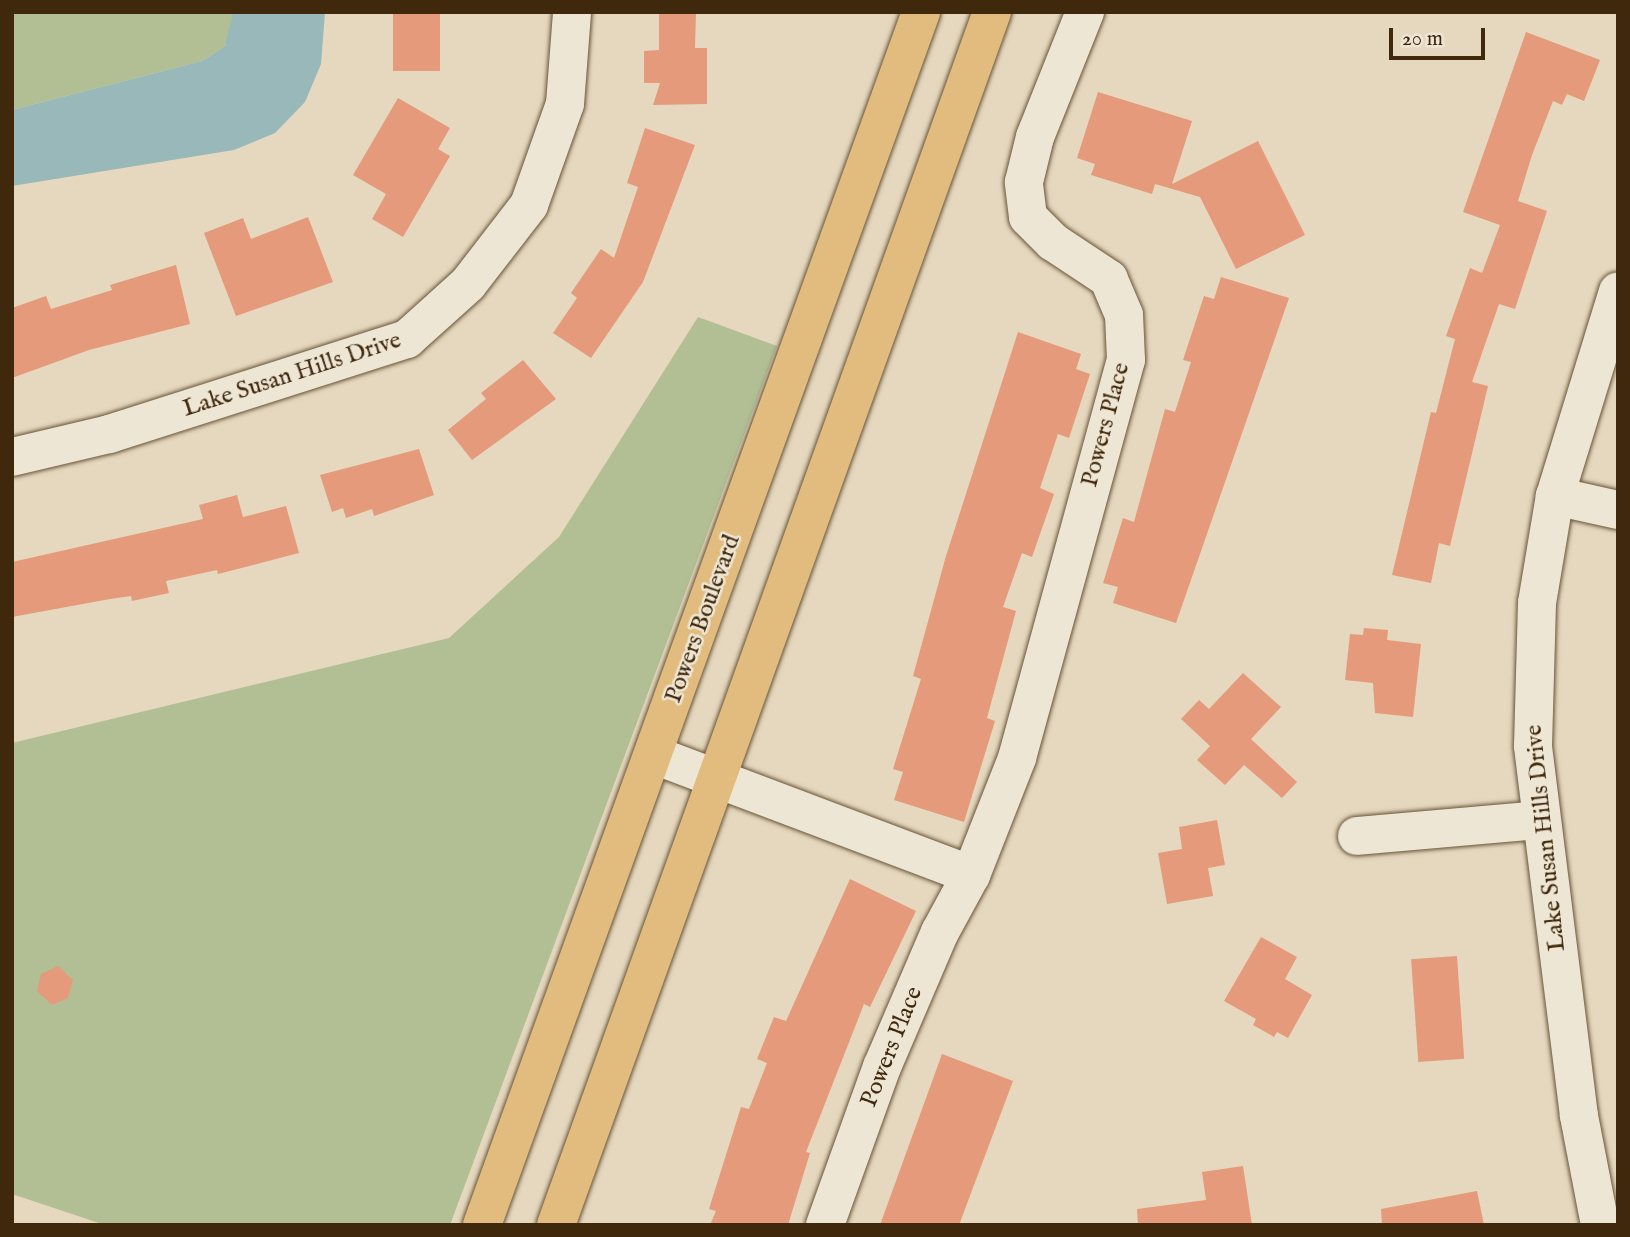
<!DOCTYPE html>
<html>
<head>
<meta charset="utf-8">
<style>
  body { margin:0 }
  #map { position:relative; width:1630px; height:1237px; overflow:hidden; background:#e5d8be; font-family:"IM FELL English",serif }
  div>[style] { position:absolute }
  .green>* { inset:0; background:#b2bf94 }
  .water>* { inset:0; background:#99b8ba }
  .building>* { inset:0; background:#e49a7b; transform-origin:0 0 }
  .roads { filter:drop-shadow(0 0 2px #685438) drop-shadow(0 0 2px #685438) }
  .minor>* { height:38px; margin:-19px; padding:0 19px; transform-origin:19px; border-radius:19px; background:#eee6d5 }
  .major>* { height:38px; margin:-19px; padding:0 19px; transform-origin:19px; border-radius:19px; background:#e2bc7f }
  span { translate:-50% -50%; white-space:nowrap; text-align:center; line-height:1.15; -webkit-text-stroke:5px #eee6d5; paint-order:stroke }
  .street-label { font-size:24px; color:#3f280b }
  .frame { position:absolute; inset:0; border:14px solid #3f280b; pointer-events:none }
  .scale { position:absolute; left:1389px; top:28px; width:96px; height:32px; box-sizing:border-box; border:4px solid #3f280b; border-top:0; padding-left:9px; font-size:21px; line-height:24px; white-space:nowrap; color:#3f280b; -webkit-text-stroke:5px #eee6d5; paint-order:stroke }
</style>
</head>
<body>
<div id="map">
  <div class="green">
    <div style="clip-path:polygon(12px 12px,233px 12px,233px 21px,225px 46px,202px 61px,12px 110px)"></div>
    <div style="clip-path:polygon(698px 317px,777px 346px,450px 1225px,105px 1225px,12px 1194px,12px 743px,449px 638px,559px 537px)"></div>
  </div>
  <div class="water">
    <div style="clip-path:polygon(233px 12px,325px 12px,321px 64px,305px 102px,275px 133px,234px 150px,12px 186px,12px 110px,202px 61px,225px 46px)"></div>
  </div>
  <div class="building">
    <div style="left:393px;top:12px;width:47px;height:59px"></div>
    <div style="clip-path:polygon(659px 12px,696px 12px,695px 48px,707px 48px,707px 104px,653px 105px,660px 83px,644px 83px,644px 51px,659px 50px)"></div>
    <div style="clip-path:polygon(1526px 32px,1600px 60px,1584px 101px,1567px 94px,1562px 105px,1553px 101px,1532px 155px,1518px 201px,1547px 211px,1515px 309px,1499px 304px,1472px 382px,1488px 386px,1450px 546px,1439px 543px,1431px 583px,1392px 575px,1431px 412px,1436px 413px,1455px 339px,1446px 336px,1470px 268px,1482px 273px,1500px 225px,1463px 212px)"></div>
    <div style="clip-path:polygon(1098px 92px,1192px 121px,1172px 184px,1258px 141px,1305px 235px,1236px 269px,1200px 197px,1155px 184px,1152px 194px,1091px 175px,1095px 164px,1077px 158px)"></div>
    <div style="clip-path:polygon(398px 98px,450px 128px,438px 149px,450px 156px,403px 237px,372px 219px,386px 194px,353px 175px)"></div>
    <div style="clip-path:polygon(645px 128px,695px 145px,643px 282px,591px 358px,553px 333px,577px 298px,571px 293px,601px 249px,614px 258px,638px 187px,627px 183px)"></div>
    <div style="clip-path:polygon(308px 217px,333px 282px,236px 316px,204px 233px,243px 218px,251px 239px)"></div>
    <div style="clip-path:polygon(176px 265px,190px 324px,89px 350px,12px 378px,12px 308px,46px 296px,51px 309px,112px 290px,110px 285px)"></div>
    <div style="clip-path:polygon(1221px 277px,1289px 298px,1176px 623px,1113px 603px,1118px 587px,1103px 583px,1123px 518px,1134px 522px,1165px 409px,1175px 412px,1191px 362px,1183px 360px,1204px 296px,1214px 299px)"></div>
    <div style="clip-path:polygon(1018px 332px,1081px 354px,1076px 369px,1090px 374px,1069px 438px,1058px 434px,1040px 488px,1054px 494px,1032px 557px,1022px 553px,1003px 607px,1016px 611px,987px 718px,995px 721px,964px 822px,894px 800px,903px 772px,893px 769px,921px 679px,913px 676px,946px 556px)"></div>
    <div style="clip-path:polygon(523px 360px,556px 399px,472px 460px,448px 430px,486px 399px,481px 393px)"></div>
    <div style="clip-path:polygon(419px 449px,434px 495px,374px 516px,372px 509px,346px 518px,343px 508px,332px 512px,320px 475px)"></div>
    <div style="clip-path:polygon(237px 495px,243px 517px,286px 506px,299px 553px,218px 574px,217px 570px,166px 581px,169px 593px,132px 601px,131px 596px,110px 599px,12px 617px,12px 562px,203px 519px,199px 505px)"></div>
    <div style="clip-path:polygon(1364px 628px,1388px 630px,1387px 640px,1421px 644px,1413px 717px,1375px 713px,1373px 683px,1345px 680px,1350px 634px,1363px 635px)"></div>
    <div style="clip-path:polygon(1243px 673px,1281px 707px,1251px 739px,1297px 782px,1282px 798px,1244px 765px,1225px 785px,1197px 760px,1210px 746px,1181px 719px,1199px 700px,1209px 709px)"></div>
    <div style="clip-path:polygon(1217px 820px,1225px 865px,1208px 868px,1213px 896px,1167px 904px,1158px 853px,1182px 849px,1179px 827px)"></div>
    <div style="clip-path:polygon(850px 879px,916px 911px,870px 1007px,864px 1004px,806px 1152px,810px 1153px,788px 1225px,710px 1225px,716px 1211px,709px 1209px,741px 1107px,749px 1109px,767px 1063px,757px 1059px,774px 1017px,786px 1021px)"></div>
    <div style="clip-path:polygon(1261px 937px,1297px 957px,1285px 979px,1312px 995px,1288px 1038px,1277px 1032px,1274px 1037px,1253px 1025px,1256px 1019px,1224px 1001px)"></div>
    <div style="left:1457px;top:956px;width:103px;height:46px;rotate:86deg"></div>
    <div style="clip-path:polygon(58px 966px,73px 980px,68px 998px,52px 1005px,37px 991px,41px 974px)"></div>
    <div style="clip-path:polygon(942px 1054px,1013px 1081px,959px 1225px,880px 1225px)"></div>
    <div style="clip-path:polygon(1243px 1166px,1252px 1225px,1138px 1225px,1137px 1209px,1206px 1200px,1202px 1172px)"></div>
    <div style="clip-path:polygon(1477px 1191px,1484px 1225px,1382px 1225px,1381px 1209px)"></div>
  </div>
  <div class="roads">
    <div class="minor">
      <div style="left:12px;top:457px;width:100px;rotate:-13.3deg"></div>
      <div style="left:109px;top:434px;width:313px;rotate:-17.7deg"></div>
      <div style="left:407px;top:339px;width:82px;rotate:-42deg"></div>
      <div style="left:468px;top:284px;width:100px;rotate:-52.3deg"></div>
      <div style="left:529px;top:205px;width:107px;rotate:-70.4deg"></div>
      <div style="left:565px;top:104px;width:92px;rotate:-85.6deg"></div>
      <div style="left:1555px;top:496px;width:65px;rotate:12.5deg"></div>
      <div style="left:654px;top:755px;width:339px;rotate:20.7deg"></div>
      <div style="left:1357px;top:836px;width:183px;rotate:-5deg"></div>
      <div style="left:825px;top:1225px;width:168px;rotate:-70.2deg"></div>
      <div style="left:882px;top:1067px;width:147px;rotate:-66.8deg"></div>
      <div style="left:940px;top:932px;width:65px;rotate:-61.5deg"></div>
      <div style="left:971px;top:875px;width:126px;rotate:-68.5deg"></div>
      <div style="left:1017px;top:758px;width:413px;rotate:-74.7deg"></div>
      <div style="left:1126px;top:360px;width:45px;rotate:-92.5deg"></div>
      <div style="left:1124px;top:315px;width:39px;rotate:-113deg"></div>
      <div style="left:1109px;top:279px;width:67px;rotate:-146.5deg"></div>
      <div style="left:1053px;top:242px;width:35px;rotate:-135deg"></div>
      <div style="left:1028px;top:217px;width:35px;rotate:-97deg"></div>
      <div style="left:1024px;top:182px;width:46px;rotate:-76.3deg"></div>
      <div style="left:1035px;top:137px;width:135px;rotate:-68.2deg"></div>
      <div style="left:1600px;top:1225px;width:111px;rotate:-100.9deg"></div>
      <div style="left:1579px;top:1116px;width:373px;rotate:-97.1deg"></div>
      <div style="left:1533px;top:746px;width:143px;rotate:-88.4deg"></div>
      <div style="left:1537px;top:603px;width:109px;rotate:-80.5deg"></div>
      <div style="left:1555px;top:496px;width:214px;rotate:-72.9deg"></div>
    </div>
    <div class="major">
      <div style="left:482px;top:1225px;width:1290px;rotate:-70.1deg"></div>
      <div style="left:556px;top:1225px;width:1289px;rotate:-70.23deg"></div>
    </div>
  </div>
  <div class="street-label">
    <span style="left:292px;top:375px;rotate:-18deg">Lake Susan Hills Drive</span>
    <span style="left:1106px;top:425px;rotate:-75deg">Powers Place</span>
    <span style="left:703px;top:619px;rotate:-70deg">Powers Boulevard</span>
    <span style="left:1546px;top:838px;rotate:-96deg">Lake Susan Hills Drive</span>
    <span style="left:892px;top:1047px;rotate:-68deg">Powers Place</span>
  </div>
  <div class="frame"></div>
  <div class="scale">20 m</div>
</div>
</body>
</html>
